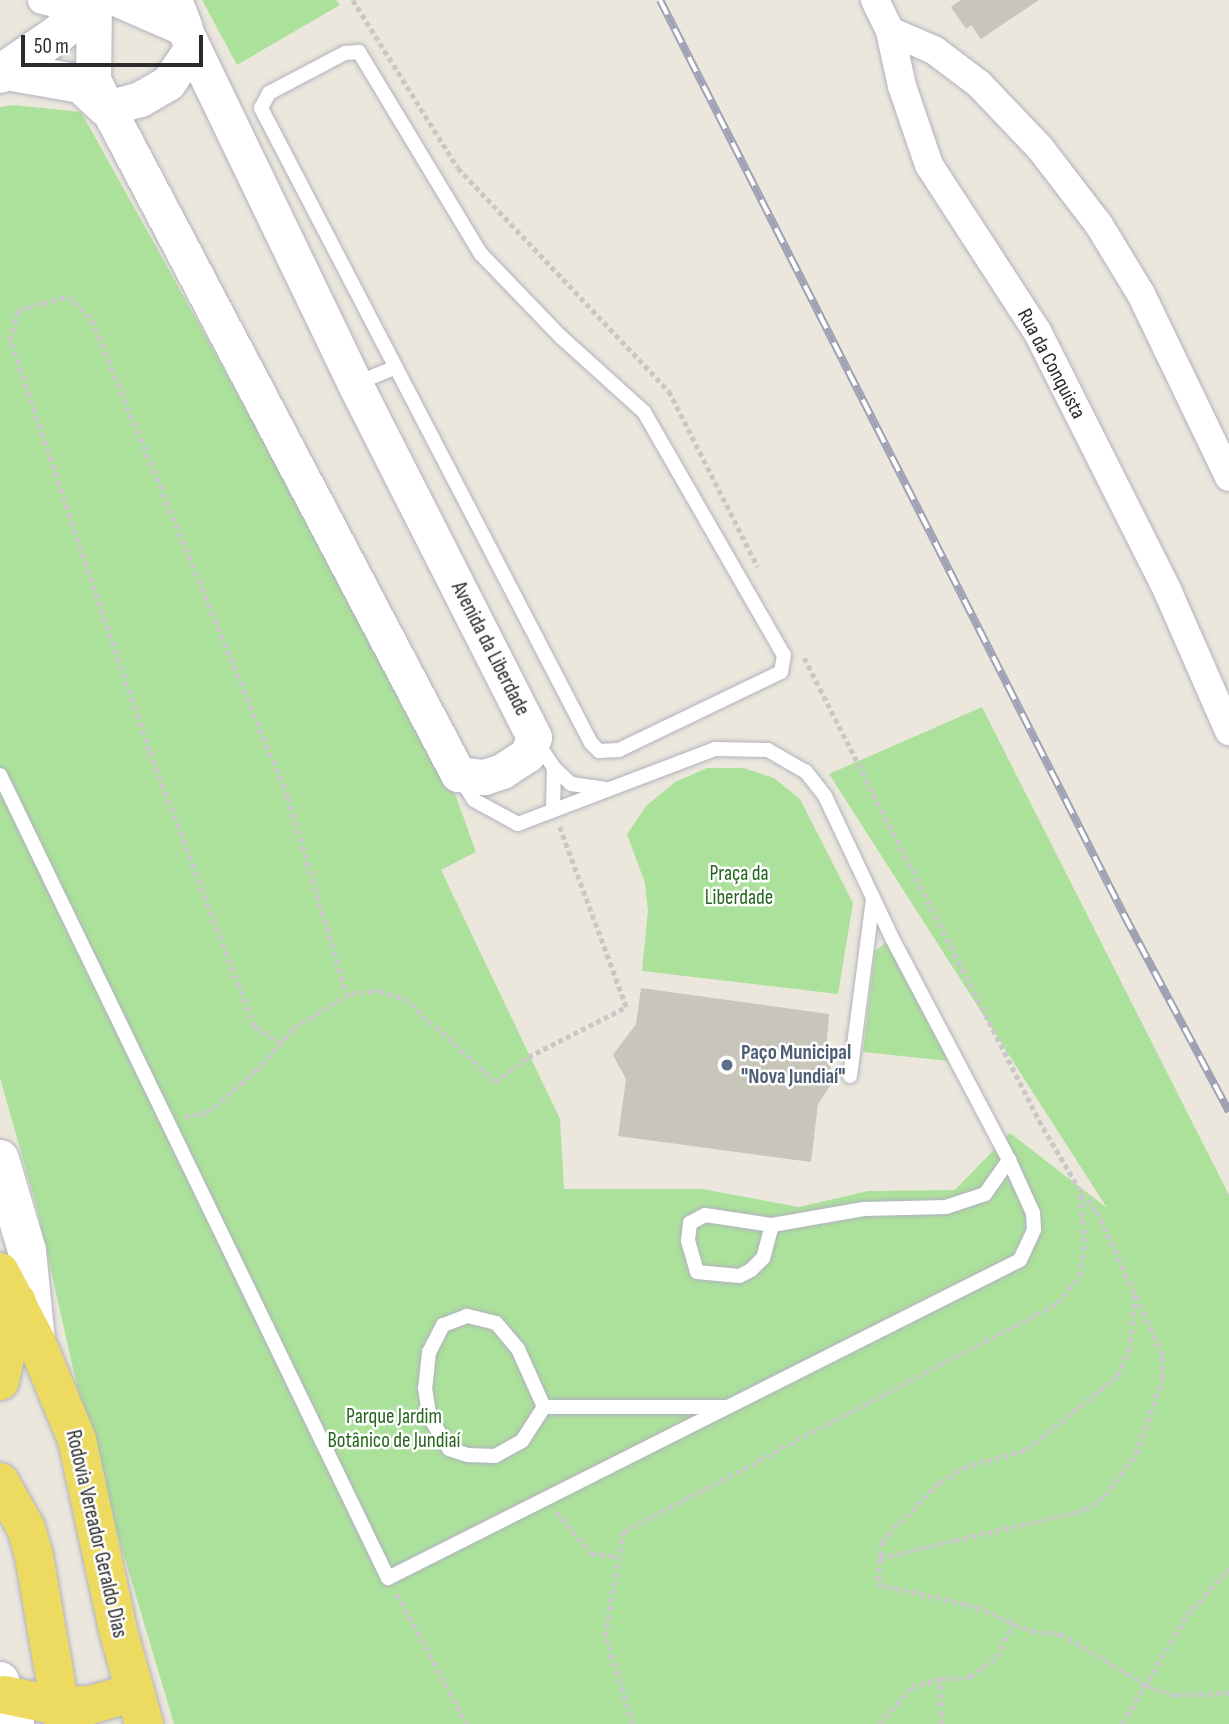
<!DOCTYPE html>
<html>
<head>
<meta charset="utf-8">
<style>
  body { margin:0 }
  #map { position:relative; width:1229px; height:1724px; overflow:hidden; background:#ece7dd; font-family:"Sofia Sans Condensed",sans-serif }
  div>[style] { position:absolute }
  .green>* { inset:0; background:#ace19b }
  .building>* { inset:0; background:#c8c5bb }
  .path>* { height:4.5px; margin-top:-2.25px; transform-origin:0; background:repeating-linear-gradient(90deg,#c8c8c8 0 5px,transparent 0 8.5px) }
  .roads { filter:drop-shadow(0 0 2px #b1b2be) drop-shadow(0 0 2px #b1b2be) }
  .service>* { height:14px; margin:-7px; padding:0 7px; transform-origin:7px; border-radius:7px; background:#fff }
  .minor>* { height:28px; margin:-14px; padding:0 14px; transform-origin:14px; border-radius:14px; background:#fff }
  .tertiary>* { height:35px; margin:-17.5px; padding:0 17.5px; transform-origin:17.5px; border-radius:17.5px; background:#fff }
  .secondary>* { height:38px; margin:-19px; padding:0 19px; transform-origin:19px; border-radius:19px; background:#fff }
  .primary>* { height:38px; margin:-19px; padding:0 19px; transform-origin:19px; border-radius:19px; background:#eddb61 }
  .rail>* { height:8px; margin-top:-4px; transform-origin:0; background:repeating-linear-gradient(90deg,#fff 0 16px,#a0a1b4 0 32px); box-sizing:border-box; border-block:2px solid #a0a1b4 }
  .dots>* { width:19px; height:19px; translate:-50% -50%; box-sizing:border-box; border:4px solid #fff; border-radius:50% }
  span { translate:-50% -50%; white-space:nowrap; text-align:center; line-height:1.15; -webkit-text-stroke:5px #fff; paint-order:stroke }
  .street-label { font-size:21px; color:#2b2b2b }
  .park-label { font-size:21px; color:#24661c }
  .service-label { font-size:21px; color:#4e5e75; font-weight:700 }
  .left { translate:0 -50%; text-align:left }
  .scale { position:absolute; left:21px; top:35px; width:182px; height:32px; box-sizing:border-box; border:4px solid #2b2b2b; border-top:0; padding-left:9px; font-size:21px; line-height:24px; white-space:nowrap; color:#2b2b2b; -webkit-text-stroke:5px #fff; paint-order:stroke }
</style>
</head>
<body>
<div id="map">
  <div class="green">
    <div style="clip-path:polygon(202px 0,336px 0,340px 5px,237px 65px)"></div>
    <div style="clip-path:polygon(13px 105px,81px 112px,445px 766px,476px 852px,441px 870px,560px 1119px,564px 1189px,702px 1189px,799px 1207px,868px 1191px,955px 1190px,1010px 1133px,1107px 1208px,829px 774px,982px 707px,1229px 1195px,1229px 1724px,174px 1724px,87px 1431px,37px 1208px,0 1078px,0 107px)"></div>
    <div style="clip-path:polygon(707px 768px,743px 768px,774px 778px,800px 799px,853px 903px,838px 994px,642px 971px,648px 911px,645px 883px,627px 834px,647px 805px,675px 782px)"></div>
    <div style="clip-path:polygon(892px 938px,949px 1061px,863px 1052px,875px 951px)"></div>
  </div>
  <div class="building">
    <div style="clip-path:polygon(961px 0,1039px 0,981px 39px,971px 25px,966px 29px,951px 7px)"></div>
    <div style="clip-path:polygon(641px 988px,829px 1014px,826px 1052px,834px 1080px,818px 1104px,811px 1162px,618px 1136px,626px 1079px,613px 1055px,636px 1024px)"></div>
  </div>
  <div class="path">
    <div style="left:353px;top:0;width:198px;rotate:58deg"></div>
    <div style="left:458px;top:168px;width:307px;rotate:46.6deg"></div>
    <div style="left:669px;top:391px;width:197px;rotate:63.2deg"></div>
    <div style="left:281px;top:1043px;width:31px;rotate:-149deg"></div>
    <div style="left:254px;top:1027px;width:295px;rotate:-110.8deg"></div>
    <div style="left:149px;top:751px;width:433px;rotate:-108.7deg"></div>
    <div style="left:10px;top:341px;width:32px;rotate:-76deg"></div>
    <div style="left:18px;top:310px;width:52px;rotate:-15.6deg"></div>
    <div style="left:68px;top:296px;width:34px;rotate:45deg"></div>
    <div style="left:92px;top:320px;width:516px;rotate:67.66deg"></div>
    <div style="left:288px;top:797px;width:207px;rotate:73.4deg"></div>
    <div style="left:185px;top:1117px;width:24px;rotate:-12deg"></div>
    <div style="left:208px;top:1112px;width:63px;rotate:-40.5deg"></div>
    <div style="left:256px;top:1071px;width:57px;rotate:-48.5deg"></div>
    <div style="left:294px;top:1028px;width:67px;rotate:-31.6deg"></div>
    <div style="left:351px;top:993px;width:28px;rotate:-4deg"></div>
    <div style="left:379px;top:991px;width:26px;rotate:16deg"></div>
    <div style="left:404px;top:998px;width:125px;rotate:42.4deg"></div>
    <div style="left:496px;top:1082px;width:41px;rotate:-38deg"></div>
    <div style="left:528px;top:1057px;width:110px;rotate:-27deg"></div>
    <div style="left:626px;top:1007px;width:193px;rotate:-110.3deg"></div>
    <div style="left:1081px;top:1193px;width:24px;rotate:48deg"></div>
    <div style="left:1097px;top:1211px;width:92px;rotate:65.7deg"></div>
    <div style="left:1135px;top:1295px;width:53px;rotate:95.4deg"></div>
    <div style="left:1130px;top:1348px;width:32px;rotate:114deg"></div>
    <div style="left:1117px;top:1377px;width:118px;rotate:141.2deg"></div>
    <div style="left:1025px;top:1451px;width:61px;rotate:164.8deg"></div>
    <div style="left:966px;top:1467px;width:31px;rotate:149deg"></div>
    <div style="left:939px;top:1483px;width:82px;rotate:134deg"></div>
    <div style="left:882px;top:1542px;width:42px;rotate:95.4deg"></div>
    <div style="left:878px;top:1584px;width:101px;rotate:13.2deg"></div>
    <div style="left:976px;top:1607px;width:61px;rotate:23.2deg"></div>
    <div style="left:1032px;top:1631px;width:29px;rotate:6deg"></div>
    <div style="left:1061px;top:1634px;width:99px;rotate:31deg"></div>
    <div style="left:1146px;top:1685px;width:30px;rotate:20deg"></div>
    <div style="left:1174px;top:1695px;width:55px;rotate:-2.1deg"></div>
    <div style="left:556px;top:1512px;width:55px;rotate:48.7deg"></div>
    <div style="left:592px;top:1553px;width:27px;rotate:8deg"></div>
    <div style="left:880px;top:1558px;width:211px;rotate:-13.2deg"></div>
    <div style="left:1085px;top:1510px;width:24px;rotate:-35deg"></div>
    <div style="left:1105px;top:1496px;width:52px;rotate:-53.6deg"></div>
    <div style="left:1136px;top:1454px;width:79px;rotate:-70.9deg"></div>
    <div style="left:1162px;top:1379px;width:24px;rotate:-90deg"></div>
    <div style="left:1162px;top:1355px;width:66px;rotate:-114.2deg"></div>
    <div style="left:397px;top:1594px;width:148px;rotate:61.7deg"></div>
    <div style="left:633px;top:1724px;width:92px;rotate:-107.7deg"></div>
    <div style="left:605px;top:1636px;width:106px;rotate:-80.2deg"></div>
    <div style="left:623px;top:1532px;width:492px;rotate:-27.8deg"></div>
    <div style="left:1058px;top:1303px;width:35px;rotate:-51deg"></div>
    <div style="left:1080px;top:1276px;width:34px;rotate:-83deg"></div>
    <div style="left:1084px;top:1242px;width:51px;rotate:-94.5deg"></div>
    <div style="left:1080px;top:1191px;width:77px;rotate:-120.6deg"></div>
    <div style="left:1041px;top:1125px;width:526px;rotate:-116.91deg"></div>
    <div style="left:879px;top:1724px;width:49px;rotate:-49.1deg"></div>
    <div style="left:911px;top:1687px;width:30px;rotate:-15deg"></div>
    <div style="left:941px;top:1724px;width:45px;rotate:-91.3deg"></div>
    <div style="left:940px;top:1679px;width:30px;rotate:-4deg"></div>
    <div style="left:970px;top:1677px;width:34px;rotate:-37deg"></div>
    <div style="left:997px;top:1657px;width:36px;rotate:-66deg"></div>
    <div style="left:1122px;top:1724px;width:127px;rotate:-59.2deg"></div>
    <div style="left:1187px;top:1615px;width:63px;rotate:-48.2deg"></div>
  </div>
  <div class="roads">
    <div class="service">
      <div style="left:359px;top:52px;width:236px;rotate:58.9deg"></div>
      <div style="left:481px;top:254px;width:115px;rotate:46.1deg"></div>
      <div style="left:561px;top:337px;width:112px;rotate:42.1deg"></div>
      <div style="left:644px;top:412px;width:280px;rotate:60.1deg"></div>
      <div style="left:784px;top:655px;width:17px;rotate:100deg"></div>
      <div style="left:781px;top:672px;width:180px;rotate:154.3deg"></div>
      <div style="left:619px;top:750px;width:20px;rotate:177deg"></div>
      <div style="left:599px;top:751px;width:11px;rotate:-135deg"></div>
      <div style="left:591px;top:743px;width:716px;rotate:-117.46deg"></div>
      <div style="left:261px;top:108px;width:17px;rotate:-62deg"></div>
      <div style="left:269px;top:93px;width:86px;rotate:-27.8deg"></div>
      <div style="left:345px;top:53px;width:14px;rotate:-4deg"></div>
      <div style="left:355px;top:384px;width:44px;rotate:-22.5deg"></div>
      <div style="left:534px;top:738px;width:36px;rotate:56deg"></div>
      <div style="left:554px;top:768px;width:42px;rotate:91.4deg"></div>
      <div style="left:554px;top:768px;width:23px;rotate:43deg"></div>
      <div style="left:571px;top:784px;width:34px;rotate:8deg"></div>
      <div style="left:0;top:775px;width:892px;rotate:64.21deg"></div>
      <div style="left:388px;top:1578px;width:707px;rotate:-26.71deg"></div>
      <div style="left:1020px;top:1260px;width:33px;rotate:-65deg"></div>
      <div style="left:1034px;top:1230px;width:17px;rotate:-93deg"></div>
      <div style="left:1033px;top:1213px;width:58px;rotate:-114.4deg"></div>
      <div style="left:1009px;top:1160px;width:251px;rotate:-117.8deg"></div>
      <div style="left:892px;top:938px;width:157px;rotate:-115.3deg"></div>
      <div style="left:825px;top:796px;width:31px;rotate:-128deg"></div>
      <div style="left:806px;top:772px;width:44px;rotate:-149.9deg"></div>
      <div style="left:768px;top:750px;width:53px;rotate:-178.9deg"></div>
      <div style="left:715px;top:749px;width:211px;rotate:159.2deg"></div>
      <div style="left:518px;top:824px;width:50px;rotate:-151.4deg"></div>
      <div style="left:474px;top:800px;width:26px;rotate:-122deg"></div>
      <div style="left:850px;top:1076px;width:179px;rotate:-82.6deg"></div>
      <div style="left:772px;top:1225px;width:34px;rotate:105deg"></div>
      <div style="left:763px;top:1258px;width:17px;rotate:135deg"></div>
      <div style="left:751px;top:1270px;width:13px;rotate:153deg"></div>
      <div style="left:739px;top:1276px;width:42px;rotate:-174.6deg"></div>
      <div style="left:697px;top:1272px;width:33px;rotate:-106deg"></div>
      <div style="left:688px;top:1240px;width:17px;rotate:-83deg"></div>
      <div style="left:690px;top:1223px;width:17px;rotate:-28deg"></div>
      <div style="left:705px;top:1215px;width:68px;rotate:8.5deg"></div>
      <div style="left:772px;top:1225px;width:93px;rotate:-9.9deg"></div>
      <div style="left:864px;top:1209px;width:82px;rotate:-1.4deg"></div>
      <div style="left:946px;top:1207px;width:41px;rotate:-18.4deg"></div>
      <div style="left:985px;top:1194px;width:42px;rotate:-54.8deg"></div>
      <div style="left:544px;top:1407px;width:64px;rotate:-114.1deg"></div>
      <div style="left:518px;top:1349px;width:34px;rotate:-130deg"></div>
      <div style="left:496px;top:1323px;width:30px;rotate:-166deg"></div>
      <div style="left:467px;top:1316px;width:26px;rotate:159deg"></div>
      <div style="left:443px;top:1325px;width:30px;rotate:117deg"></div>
      <div style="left:429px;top:1352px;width:36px;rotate:96deg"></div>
      <div style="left:425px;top:1388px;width:30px;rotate:81deg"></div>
      <div style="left:430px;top:1418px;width:36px;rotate:58deg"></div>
      <div style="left:449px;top:1449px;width:20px;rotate:18deg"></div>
      <div style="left:468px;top:1455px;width:27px;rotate:2deg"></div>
      <div style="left:495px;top:1456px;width:31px;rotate:-29deg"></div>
      <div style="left:522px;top:1441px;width:40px;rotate:-57.1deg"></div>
      <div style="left:544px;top:1407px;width:183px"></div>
    </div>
    <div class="minor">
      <div style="left:42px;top:0;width:42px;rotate:13.7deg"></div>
      <div style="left:875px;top:0;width:34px;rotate:64deg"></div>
      <div style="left:890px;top:31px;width:56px;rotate:77.7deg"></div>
      <div style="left:902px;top:86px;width:83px;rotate:71.1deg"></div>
      <div style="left:929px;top:165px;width:198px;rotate:57deg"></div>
      <div style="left:1037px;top:331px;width:292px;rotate:63.3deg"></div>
      <div style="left:1168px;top:592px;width:152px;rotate:66.3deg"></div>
      <div style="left:890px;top:31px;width:48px;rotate:23.4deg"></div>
      <div style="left:934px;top:50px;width:56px;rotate:37.1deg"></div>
      <div style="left:979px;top:84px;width:88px;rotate:46.4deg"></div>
      <div style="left:1040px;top:148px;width:97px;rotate:52.5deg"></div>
      <div style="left:1099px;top:225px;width:81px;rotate:58.7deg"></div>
      <div style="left:1141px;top:294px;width:203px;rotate:64.3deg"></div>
    </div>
    <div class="tertiary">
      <div style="left:94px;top:2px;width:78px;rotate:90.7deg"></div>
      <div style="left:93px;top:80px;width:784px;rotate:62.26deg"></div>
      <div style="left:458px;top:774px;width:26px;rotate:7deg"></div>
      <div style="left:484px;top:777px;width:19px;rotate:-18deg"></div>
      <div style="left:502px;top:771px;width:30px;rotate:-33deg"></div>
      <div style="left:527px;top:755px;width:19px;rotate:-69deg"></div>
      <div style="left:534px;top:737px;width:396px;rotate:-116.9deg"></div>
      <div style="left:355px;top:384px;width:395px;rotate:-115.7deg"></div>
      <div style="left:184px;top:28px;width:70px;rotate:-156.4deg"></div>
      <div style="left:107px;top:108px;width:34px;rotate:-15deg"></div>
      <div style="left:140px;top:99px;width:32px;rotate:-30deg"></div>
      <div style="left:168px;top:83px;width:41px;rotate:-55.9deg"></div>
    </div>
    <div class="secondary">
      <div style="left:173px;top:0;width:30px;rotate:69deg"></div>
      <div style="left:7px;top:71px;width:75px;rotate:10deg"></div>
      <div style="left:81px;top:84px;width:35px;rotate:43deg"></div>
      <div style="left:0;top:74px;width:69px;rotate:-34.4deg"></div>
      <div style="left:57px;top:35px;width:52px;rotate:-41.9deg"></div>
      <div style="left:0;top:1159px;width:96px;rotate:73.6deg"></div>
      <div style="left:27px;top:1251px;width:90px;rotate:84.3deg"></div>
      <div style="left:0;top:1681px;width:46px;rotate:70.8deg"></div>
    </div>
    <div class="primary">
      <div style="left:0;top:1272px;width:78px;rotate:62.4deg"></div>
      <div style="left:36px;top:1341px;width:107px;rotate:67.5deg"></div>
      <div style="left:77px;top:1440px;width:194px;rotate:77.8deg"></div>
      <div style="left:118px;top:1630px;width:98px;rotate:74.5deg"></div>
      <div style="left:0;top:1381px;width:81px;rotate:-77.9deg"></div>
      <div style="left:0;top:1482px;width:53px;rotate:60.5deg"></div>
      <div style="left:26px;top:1528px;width:29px;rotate:74deg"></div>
      <div style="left:34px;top:1556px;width:170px;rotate:80.2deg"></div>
      <div style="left:5px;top:1695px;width:55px;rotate:11.5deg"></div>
      <div style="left:59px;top:1706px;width:31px;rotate:-2deg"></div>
      <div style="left:90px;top:1705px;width:47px;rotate:-16.1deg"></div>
    </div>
  </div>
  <div class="rail">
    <div style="left:660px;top:0;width:1026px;rotate:63.11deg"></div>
    <div style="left:1124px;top:915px;width:223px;rotate:61.9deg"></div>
  </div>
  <div class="dots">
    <div style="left:727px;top:1065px;background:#5c6f8a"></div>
  </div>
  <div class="street-label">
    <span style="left:1051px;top:364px;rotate:62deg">Rua da Conquista</span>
    <span style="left:490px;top:649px;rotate:63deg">Avenida da Liberdade</span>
    <span style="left:96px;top:1534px;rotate:77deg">Rodovia Vereador Geraldo Dias</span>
  </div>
  <div class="park-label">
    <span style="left:739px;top:886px">Praça da<br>Liberdade</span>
    <span style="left:394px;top:1429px">Parque Jardim<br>Botânico de Jundiaí</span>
  </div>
  <div class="service-label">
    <span class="left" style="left:741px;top:1065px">Paço Municipal<br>"Nova Jundiaí"</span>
  </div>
  <div class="scale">50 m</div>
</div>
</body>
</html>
